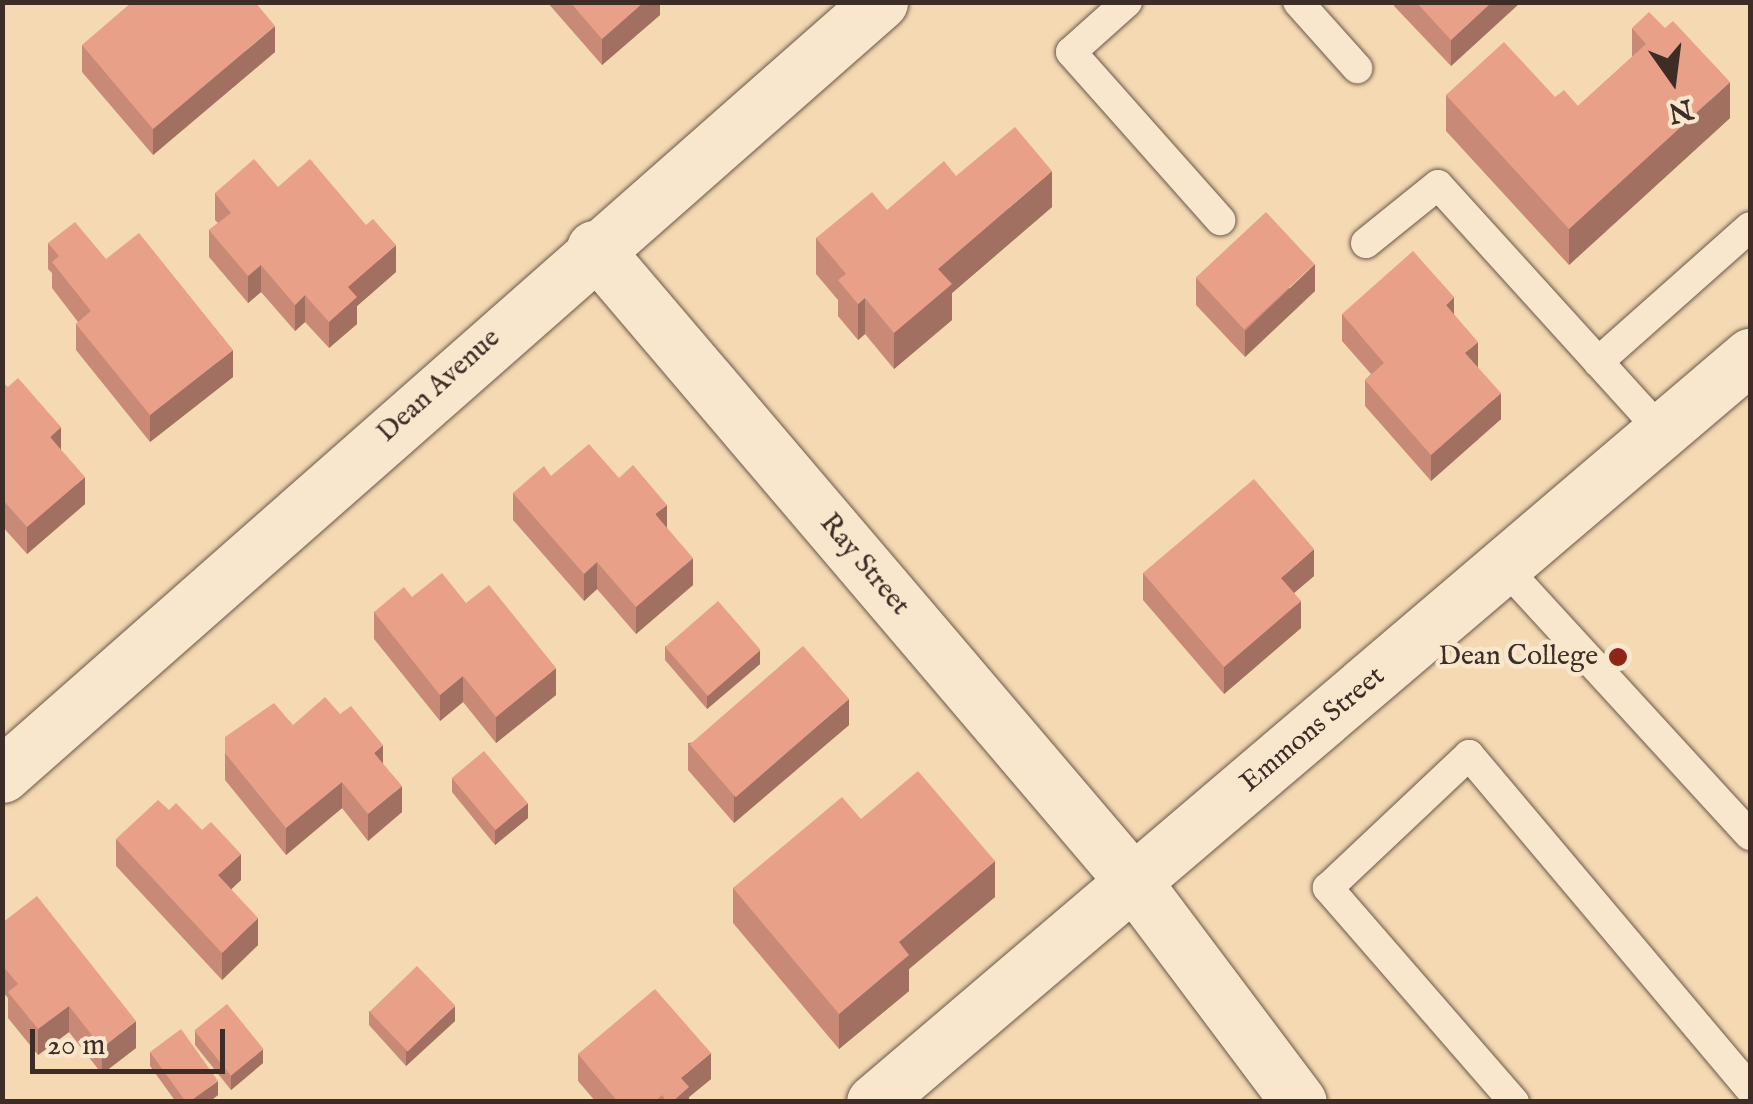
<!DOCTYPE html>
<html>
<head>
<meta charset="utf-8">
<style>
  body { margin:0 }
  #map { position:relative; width:1753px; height:1104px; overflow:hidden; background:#f4d9b2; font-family:"IM FELL English",serif }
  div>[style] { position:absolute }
  .roads { filter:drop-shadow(0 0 2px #6c584a) drop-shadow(0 0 2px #6c584a) }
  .service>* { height:30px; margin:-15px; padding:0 15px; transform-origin:15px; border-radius:15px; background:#f8e6cd }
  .minor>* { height:55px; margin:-27.5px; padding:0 27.5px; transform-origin:27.5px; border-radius:27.5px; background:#f8e6cd }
  .wall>* { inset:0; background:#c88a76 }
  .shaded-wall>* { inset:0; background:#a27060 }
  .building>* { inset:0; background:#e8a089; transform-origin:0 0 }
  .dots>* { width:28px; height:28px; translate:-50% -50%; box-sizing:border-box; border:5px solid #f8e6cd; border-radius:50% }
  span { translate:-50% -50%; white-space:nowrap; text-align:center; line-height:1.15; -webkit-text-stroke:9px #f8e6cd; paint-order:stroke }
  .street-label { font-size:28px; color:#3e2d27 }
  .poi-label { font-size:28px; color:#3e2d27 }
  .right { translate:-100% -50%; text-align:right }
  .frame { position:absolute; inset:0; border:5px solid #3e2d27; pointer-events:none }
  .north { position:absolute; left:1623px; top:30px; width:100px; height:100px; -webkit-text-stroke:8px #f8e6cd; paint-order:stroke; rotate:166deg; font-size:28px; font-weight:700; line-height:40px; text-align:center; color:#3e2d27 }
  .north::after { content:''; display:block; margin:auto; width:35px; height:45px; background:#3e2d27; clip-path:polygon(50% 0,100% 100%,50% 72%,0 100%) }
  .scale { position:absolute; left:30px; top:1029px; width:195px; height:45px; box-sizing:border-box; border:5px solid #3e2d27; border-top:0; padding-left:12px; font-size:30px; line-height:35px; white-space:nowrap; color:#3e2d27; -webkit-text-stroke:8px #f8e6cd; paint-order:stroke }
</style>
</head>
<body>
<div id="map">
  <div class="roads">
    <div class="service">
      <div style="left:1127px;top:2px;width:75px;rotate:138.2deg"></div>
      <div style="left:1071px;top:52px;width:225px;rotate:48.4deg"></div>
      <div style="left:1298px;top:2px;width:89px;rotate:48.2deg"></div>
      <div style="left:1366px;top:243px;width:92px;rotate:-38.9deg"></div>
      <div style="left:1438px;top:185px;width:335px;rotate:47.8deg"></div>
      <div style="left:1598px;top:362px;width:203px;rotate:-41.6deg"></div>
      <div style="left:1506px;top:569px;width:361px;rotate:47.5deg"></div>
      <div style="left:1514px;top:1102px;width:284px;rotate:-131deg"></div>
      <div style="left:1328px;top:888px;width:194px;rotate:-43.3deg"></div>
      <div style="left:1469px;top:755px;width:436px;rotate:49.9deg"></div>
    </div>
    <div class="minor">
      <div style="left:594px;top:248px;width:831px;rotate:49.59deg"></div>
      <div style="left:1133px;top:881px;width:276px;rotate:53.1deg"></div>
      <div style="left:2px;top:775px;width:1170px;rotate:-41.36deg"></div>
      <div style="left:874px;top:1102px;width:1151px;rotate:-40.42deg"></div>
    </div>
  </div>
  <div class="wall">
    <div style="clip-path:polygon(547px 2px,660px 2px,660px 15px,602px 65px)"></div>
    <div style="clip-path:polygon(1394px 2px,1521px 2px,1451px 66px,1394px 6px)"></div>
    <div style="clip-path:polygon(1632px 28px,1730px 118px,1569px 265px,1446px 131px,1446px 95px,1555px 97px,1578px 106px,1632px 57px)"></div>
    <div style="clip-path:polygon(82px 45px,275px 52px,153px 155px,82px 72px)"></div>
    <div style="clip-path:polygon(278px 187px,396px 272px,357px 306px,357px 324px,329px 348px,305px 322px,295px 331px,261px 292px,248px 303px,209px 257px,209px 230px,218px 223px,215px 220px,215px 193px)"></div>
    <div style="clip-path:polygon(1052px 207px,952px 293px,952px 320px,894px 369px,865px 334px,858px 340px,838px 316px,838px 300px,816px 274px,816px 238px,887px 210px)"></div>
    <div style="clip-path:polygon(48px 243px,106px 259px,233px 377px,150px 442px,76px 350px,76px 324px,78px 322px,52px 288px,52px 273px,48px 269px)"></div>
    <div style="clip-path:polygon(1196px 278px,1315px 291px,1245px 357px,1196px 305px)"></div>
    <div style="clip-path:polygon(1342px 314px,1454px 314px,1501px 419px,1431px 481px,1365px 406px,1365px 380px,1371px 374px,1342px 341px)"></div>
    <div style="clip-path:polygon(2px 382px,61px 451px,85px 504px,27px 554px,2px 526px)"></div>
    <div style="clip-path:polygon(551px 476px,619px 478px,667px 528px,693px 585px,636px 634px,597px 589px,584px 601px,513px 520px,513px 493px)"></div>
    <div style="clip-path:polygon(1143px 573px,1314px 576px,1294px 593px,1301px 628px,1224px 694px,1143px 600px)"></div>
    <div style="clip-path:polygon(412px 597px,466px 603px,556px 695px,496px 743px,463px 702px,440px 721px,374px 639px,374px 612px)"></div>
    <div style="clip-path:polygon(665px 646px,760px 664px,707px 709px,665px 660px)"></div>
    <div style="clip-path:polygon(293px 725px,383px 764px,402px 812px,368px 841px,342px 808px,286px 855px,225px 780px,225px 737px)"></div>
    <div style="clip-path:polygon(849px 725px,734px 823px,688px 770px,688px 743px)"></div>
    <div style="clip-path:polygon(452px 778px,528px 818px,495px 845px,452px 792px)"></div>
    <div style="clip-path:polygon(861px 819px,995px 897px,909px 969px,909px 991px,839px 1049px,733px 923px,733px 888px)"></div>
    <div style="clip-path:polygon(116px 839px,241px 880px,231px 889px,258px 945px,222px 980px,116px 866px)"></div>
    <div style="clip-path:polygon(2px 923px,136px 1048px,102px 1074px,69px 1032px,38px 1055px,8px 1018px,8px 998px,2px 991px)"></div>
    <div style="clip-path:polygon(369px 1011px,455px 1021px,406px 1066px,369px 1025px)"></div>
    <div style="clip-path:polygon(195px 1031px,263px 1063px,231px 1090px,195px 1045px)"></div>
    <div style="clip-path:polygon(150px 1052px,218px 1095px,209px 1102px,176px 1102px,150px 1066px)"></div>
    <div style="clip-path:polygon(578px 1054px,711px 1079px,689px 1097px,689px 1102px,596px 1102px,578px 1081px)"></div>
  </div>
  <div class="shaded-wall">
    <div style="clip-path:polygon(644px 2px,660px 2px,660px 15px,602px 65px,602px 39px)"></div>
    <div style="clip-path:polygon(1492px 2px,1521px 2px,1451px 66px,1451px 40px)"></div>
    <div style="clip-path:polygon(275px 26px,275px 52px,153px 155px,153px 129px)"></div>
    <div style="clip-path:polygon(1730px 82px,1730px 118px,1569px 265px,1569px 229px)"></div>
    <div style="clip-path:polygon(1052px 171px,1052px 207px,952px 293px,952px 320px,894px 369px,894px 333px,938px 269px)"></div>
    <div style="clip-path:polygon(396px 245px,396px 272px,357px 306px,357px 324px,329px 348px,329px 322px,348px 287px)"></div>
    <div style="clip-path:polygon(1315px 264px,1315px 291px,1245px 357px,1245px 331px)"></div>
    <div style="clip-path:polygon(261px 265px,261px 292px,248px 303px,248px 276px)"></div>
    <div style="clip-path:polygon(305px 295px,305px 322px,295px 331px,295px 305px)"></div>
    <div style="clip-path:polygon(1454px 297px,1454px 324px,1446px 305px)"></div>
    <div style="clip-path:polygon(865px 298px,865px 334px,858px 340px,858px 304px)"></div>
    <div style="clip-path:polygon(1478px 342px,1478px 368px,1465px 353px)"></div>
    <div style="clip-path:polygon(233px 350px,233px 377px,150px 442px,150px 415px)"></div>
    <div style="clip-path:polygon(1501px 393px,1501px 419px,1431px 481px,1431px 455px)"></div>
    <div style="clip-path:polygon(61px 427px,61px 454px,50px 437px)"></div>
    <div style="clip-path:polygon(85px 477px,85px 504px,27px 554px,27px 527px)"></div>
    <div style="clip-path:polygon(667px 505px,667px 531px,655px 514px)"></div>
    <div style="clip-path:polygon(1314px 549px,1314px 576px,1281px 604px,1281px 578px)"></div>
    <div style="clip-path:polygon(693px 558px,693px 585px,636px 634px,636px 607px)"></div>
    <div style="clip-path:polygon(597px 562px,597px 589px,584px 601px,584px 574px)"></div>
    <div style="clip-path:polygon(1301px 601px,1301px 628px,1224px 694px,1224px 667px)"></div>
    <div style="clip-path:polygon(760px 650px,760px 664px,707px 709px,707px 695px)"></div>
    <div style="clip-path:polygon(556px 668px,556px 695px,496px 743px,496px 717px)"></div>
    <div style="clip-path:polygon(463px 676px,463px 702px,440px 721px,440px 695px)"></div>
    <div style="clip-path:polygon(849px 699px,849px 725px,734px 823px,734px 796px)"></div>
    <div style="clip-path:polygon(383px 745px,383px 771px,374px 753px)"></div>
    <div style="clip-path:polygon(342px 782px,342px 808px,286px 855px,286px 828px)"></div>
    <div style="clip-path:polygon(402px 786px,402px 812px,368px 841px,368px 814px)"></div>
    <div style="clip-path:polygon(528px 803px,528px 818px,495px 845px,495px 830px)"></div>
    <div style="clip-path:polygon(241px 854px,241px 880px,218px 902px,218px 875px)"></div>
    <div style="clip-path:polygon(995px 861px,995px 897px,909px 969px,909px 991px,839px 1049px,839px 1014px,899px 942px)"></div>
    <div style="clip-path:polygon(258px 918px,258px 945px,222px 980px,222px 953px)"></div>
    <div style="clip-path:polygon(69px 1006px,69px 1032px,38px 1055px,38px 1029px)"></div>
    <div style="clip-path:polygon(455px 1006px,455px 1021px,406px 1066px,406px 1052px)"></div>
    <div style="clip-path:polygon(136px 1021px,136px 1048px,102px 1074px,102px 1048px)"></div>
    <div style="clip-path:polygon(263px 1049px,263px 1063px,231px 1090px,231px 1076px)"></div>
    <div style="clip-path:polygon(711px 1053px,711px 1079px,689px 1097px,689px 1102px,672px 1102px,681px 1078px)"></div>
    <div style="clip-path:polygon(218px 1081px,218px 1095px,209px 1102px,189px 1102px)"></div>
  </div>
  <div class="building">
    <div style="clip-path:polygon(132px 2px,255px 2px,275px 26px,153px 129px,82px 45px)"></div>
    <div style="clip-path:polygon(570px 2px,644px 2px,602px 39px)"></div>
    <div style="clip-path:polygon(1416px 2px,1492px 2px,1451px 40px)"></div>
    <div style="clip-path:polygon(1649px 12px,1665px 28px,1673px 21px,1730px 82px,1569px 229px,1446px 95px,1504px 42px,1555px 97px,1564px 90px,1578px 106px,1646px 44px,1632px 28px)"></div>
    <div style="clip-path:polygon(1015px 127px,1052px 171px,938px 269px,952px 284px,894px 333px,865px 298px,858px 304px,838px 280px,846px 274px,816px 238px,872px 192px,887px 210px,944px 161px,956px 176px)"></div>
    <div style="clip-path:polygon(254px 159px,278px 187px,310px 159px,366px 225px,373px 219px,396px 245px,348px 287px,357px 297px,329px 322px,305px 295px,295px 305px,261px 265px,248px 276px,209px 230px,231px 213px,215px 193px)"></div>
    <div style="left:1266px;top:212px;width:71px;height:96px;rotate:47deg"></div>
    <div style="clip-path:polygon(75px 222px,106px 259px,139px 233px,233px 350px,150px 415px,76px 324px,91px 311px,52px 262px,59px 256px,48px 243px)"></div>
    <div style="clip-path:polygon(1413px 251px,1454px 297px,1446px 305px,1478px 342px,1465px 353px,1501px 393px,1431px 455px,1365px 380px,1384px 363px,1342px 314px)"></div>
    <div style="clip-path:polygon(18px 378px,61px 427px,50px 437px,85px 477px,27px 527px,2px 499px,2px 382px,8px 387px)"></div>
    <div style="clip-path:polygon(589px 444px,619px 478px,633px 465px,667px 505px,655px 514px,693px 558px,636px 607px,597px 562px,584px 574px,513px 493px,544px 466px,551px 476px)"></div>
    <div style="clip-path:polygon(1254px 479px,1314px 549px,1281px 578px,1301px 601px,1224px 667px,1143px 573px)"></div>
    <div style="clip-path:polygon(442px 573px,466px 603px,489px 585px,556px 668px,496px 717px,463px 676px,440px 695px,374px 612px,404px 587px,412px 597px)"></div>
    <div style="left:718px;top:601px;width:65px;height:70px;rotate:49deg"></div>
    <div style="left:803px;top:646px;width:70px;height:150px;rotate:49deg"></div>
    <div style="clip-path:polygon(325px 697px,340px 714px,351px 706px,383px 745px,374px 753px,402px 786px,368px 814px,342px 782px,286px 828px,225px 753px,225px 737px,274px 703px,293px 725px)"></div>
    <div style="left:484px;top:751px;width:68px;height:42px;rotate:50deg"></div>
    <div style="clip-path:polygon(918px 771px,995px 861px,899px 942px,909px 955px,839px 1014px,733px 888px,842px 797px,861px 819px)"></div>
    <div style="clip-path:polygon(158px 800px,169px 810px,176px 803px,202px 830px,211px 822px,241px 854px,218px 875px,258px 918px,222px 953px,116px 839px)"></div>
    <div style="clip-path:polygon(37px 896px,136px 1021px,102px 1048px,69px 1006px,38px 1029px,8px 992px,18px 984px,2px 965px,2px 923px)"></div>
    <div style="left:417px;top:966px;width:55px;height:66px;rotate:46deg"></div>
    <div style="clip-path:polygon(655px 989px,711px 1053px,681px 1078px,689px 1087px,672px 1102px,667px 1102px,662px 1095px,654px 1102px,618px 1102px,578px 1054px)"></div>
    <div style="left:227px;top:1004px;width:58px;height:42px;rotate:51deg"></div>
    <div style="clip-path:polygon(181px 1029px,218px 1081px,189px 1102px,186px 1102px,150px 1052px)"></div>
  </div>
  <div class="dots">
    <div style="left:1618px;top:657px;background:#8f2418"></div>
  </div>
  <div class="street-label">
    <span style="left:439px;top:386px;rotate:-42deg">Dean Avenue</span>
    <span style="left:864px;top:565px;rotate:50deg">Ray Street</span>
    <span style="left:1313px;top:730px;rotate:-40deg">Emmons Street</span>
  </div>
  <div class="poi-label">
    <span class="right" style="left:1598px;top:657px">Dean College</span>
  </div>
  <div class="frame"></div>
  <div class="north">N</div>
  <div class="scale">20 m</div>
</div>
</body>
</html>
